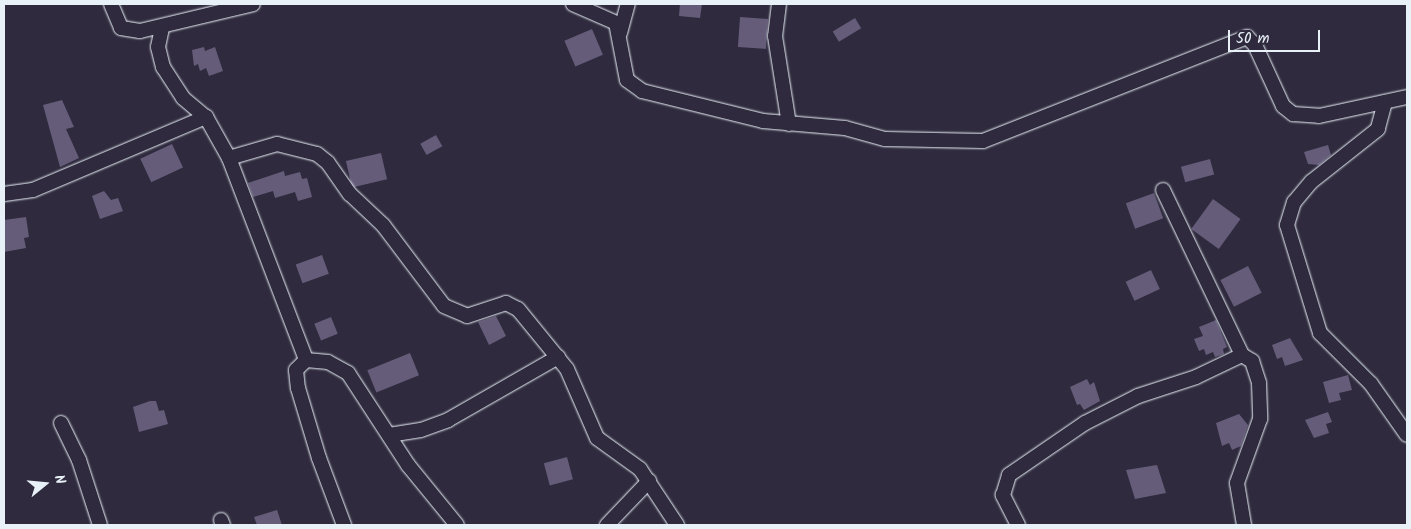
<!DOCTYPE html>
<html>
<head>
<meta charset="utf-8">
<style>
  body { margin:0 }
  #map { position:relative; width:1411px; height:529px; overflow:hidden; background:#2f2a3d; font-family:Kalam,sans-serif }
  div>[style] { position:absolute }
  .building>* { inset:0; background:#655c7a; transform-origin:0 0 }
  .roads { filter:drop-shadow(0 0 1px #e8f1f8) drop-shadow(0 0 1px #e8f1f8) }
  .minor>* { height:14px; margin:-7px; padding:0 7px; transform-origin:7px; border-radius:7px; background:#2f2a3d }
  span { translate:-50% -50%; white-space:nowrap; text-align:center; line-height:1.15; -webkit-text-stroke:4px #2f2a3d; paint-order:stroke }
  .frame { position:absolute; inset:0; border:5px solid #e8f1f8; pointer-events:none }
  .north { position:absolute; left:20px; top:459px; width:50px; height:50px; -webkit-text-stroke:4px #2f2a3d; paint-order:stroke; rotate:73deg; font-size:14px; font-weight:700; line-height:20px; text-align:center; color:#e8f1f8 }
  .north::after { content:''; display:block; margin:auto; width:18px; height:22px; background:#e8f1f8; clip-path:polygon(50% 0,100% 100%,50% 72%,0 100%) }
  .scale { position:absolute; left:1228px; top:30px; width:92px; height:22px; box-sizing:border-box; border:2px solid #e8f1f8; border-top:0; padding-left:6px; font-size:15px; line-height:18px; white-space:nowrap; color:#e8f1f8; -webkit-text-stroke:4px #2f2a3d; paint-order:stroke }
</style>
</head>
<body>
<div id="map">
  <div class="building">
    <div style="clip-path:polygon(680px 4px,702px 4px,700px 18px,679px 16px)"></div>
    <div style="left:740px;top:17px;width:28px;height:30px;rotate:4deg"></div>
    <div style="left:855px;top:18px;width:12px;height:26px;rotate:59deg"></div>
    <div style="left:592px;top:29px;width:28px;height:30px;rotate:67deg"></div>
    <div style="clip-path:polygon(204px 47px,205px 51px,215px 47px,223px 71px,209px 76px,206px 68px,200px 71px,198px 64px,194px 66px,192px 50px)"></div>
    <div style="clip-path:polygon(62px 100px,74px 127px,66px 129px,79px 158px,60px 167px,43px 105px)"></div>
    <div style="left:436px;top:135px;width:13px;height:18px;rotate:61deg"></div>
    <div style="left:172px;top:144px;width:26px;height:35px;rotate:65deg"></div>
    <div style="clip-path:polygon(1328px 145px,1331px 155px,1319px 165px,1308px 164px,1304px 152px)"></div>
    <div style="left:381px;top:153px;width:27px;height:36px;rotate:77deg"></div>
    <div style="left:1210px;top:159px;width:16px;height:30px;rotate:75deg"></div>
    <div style="clip-path:polygon(284px 171px,285px 176px,300px 172px,302px 179px,307px 178px,312px 197px,298px 201px,295px 192px,275px 198px,273px 191px,253px 197px,248px 183px)"></div>
    <div style="clip-path:polygon(104px 191px,111px 200px,118px 198px,123px 211px,100px 219px,92px 196px)"></div>
    <div style="left:1154px;top:193px;width:27px;height:30px;rotate:70deg"></div>
    <div style="left:1213px;top:199px;width:34px;height:37px;rotate:36deg"></div>
    <div style="clip-path:polygon(26px 217px,29px 237px,24px 238px,26px 248px,4px 252px,4px 220px)"></div>
    <div style="left:322px;top:255px;width:20px;height:28px;rotate:70deg"></div>
    <div style="left:1248px;top:266px;width:30px;height:31px;rotate:63deg"></div>
    <div style="left:1151px;top:270px;width:21px;height:28px;rotate:65deg"></div>
    <div style="clip-path:polygon(496px 316px,506px 336px,489px 345px,478px 322px)"></div>
    <div style="left:331px;top:317px;width:18px;height:18px;rotate:68deg"></div>
    <div style="clip-path:polygon(1216px 320px,1227px 347px,1223px 349px,1224px 354px,1215px 357px,1213px 352px,1206px 355px,1204px 349px,1199px 351px,1194px 339px,1203px 336px,1199px 327px)"></div>
    <div style="clip-path:polygon(1290px 338px,1303px 360px,1285px 366px,1282px 357px,1277px 359px,1272px 345px)"></div>
    <div style="left:410px;top:353px;width:24px;height:46px;rotate:68deg"></div>
    <div style="clip-path:polygon(1348px 375px,1352px 390px,1339px 393px,1341px 400px,1329px 403px,1323px 382px)"></div>
    <div style="clip-path:polygon(1087px 379px,1090px 385px,1094px 382px,1100px 401px,1084px 410px,1080px 404px,1077px 405px,1070px 387px)"></div>
    <div style="clip-path:polygon(150px 401px,156px 401px,159px 411px,164px 410px,168px 424px,139px 432px,133px 407px)"></div>
    <div style="clip-path:polygon(1328px 412px,1332px 422px,1326px 424px,1329px 433px,1314px 438px,1305px 420px)"></div>
    <div style="clip-path:polygon(1239px 414px,1248px 425px,1241px 446px,1232px 450px,1229px 443px,1222px 446px,1216px 423px)"></div>
    <div style="left:567px;top:457px;width:23px;height:24px;rotate:75deg"></div>
    <div style="clip-path:polygon(1157px 465px,1166px 493px,1135px 499px,1126px 470px)"></div>
    <div style="clip-path:polygon(277px 510px,282px 525px,257px 525px,254px 517px)"></div>
  </div>
  <div class="roads">
    <div class="minor">
      <div style="left:111px;top:4px;width:26px;rotate:67deg"></div>
      <div style="left:121px;top:28px;width:19px;rotate:9deg"></div>
      <div style="left:140px;top:31px;width:116px;rotate:-13.4deg"></div>
      <div style="left:573px;top:4px;width:47px;rotate:23.8deg"></div>
      <div style="left:616px;top:23px;width:58px;rotate:79.1deg"></div>
      <div style="left:627px;top:80px;width:19px;rotate:36deg"></div>
      <div style="left:642px;top:91px;width:125px;rotate:13.9deg"></div>
      <div style="left:763px;top:121px;width:82px;rotate:4.9deg"></div>
      <div style="left:845px;top:128px;width:41px;rotate:15.4deg"></div>
      <div style="left:885px;top:139px;width:98px;rotate:1.2deg"></div>
      <div style="left:983px;top:141px;width:284px;rotate:-21.5deg"></div>
      <div style="left:1247px;top:37px;width:11px;rotate:45deg"></div>
      <div style="left:1255px;top:45px;width:67px;rotate:65.3deg"></div>
      <div style="left:1283px;top:106px;width:13px;rotate:39deg"></div>
      <div style="left:1293px;top:114px;width:26px;rotate:4deg"></div>
      <div style="left:1319px;top:116px;width:90px;rotate:-12.2deg"></div>
      <div style="left:779px;top:4px;width:32px;rotate:97deg"></div>
      <div style="left:775px;top:36px;width:89px;rotate:81deg"></div>
      <div style="left:162px;top:28px;width:19px;rotate:102deg"></div>
      <div style="left:158px;top:47px;width:21px;rotate:76deg"></div>
      <div style="left:163px;top:67px;width:37px;rotate:57deg"></div>
      <div style="left:183px;top:98px;width:30px;rotate:40deg"></div>
      <div style="left:206px;top:117px;width:47px;rotate:60.7deg"></div>
      <div style="left:229px;top:158px;width:216px;rotate:69.1deg"></div>
      <div style="left:306px;top:360px;width:14px;rotate:135deg"></div>
      <div style="left:296px;top:370px;width:18px;rotate:84deg"></div>
      <div style="left:298px;top:388px;width:73px;rotate:73.3deg"></div>
      <div style="left:319px;top:458px;width:72px;rotate:69.5deg"></div>
      <div style="left:620px;top:33px;width:30px;rotate:-75deg"></div>
      <div style="left:1385px;top:102px;width:28px;rotate:105deg"></div>
      <div style="left:1378px;top:129px;width:85px;rotate:141.7deg"></div>
      <div style="left:1311px;top:182px;width:26px;rotate:130deg"></div>
      <div style="left:1294px;top:202px;width:24px;rotate:107deg"></div>
      <div style="left:1287px;top:225px;width:113px;rotate:73deg"></div>
      <div style="left:1320px;top:333px;width:72px;rotate:45deg"></div>
      <div style="left:1371px;top:384px;width:62px;rotate:54.8deg"></div>
      <div style="left:229px;top:158px;width:50px;rotate:-16.3deg"></div>
      <div style="left:277px;top:144px;width:41px;rotate:14deg"></div>
      <div style="left:317px;top:154px;width:14px;rotate:39deg"></div>
      <div style="left:328px;top:163px;width:38px;rotate:55deg"></div>
      <div style="left:350px;top:194px;width:45px;rotate:43.2deg"></div>
      <div style="left:383px;top:225px;width:101px;rotate:53deg"></div>
      <div style="left:444px;top:306px;width:25px;rotate:23deg"></div>
      <div style="left:467px;top:316px;width:41px;rotate:-18.4deg"></div>
      <div style="left:506px;top:303px;width:13px;rotate:27deg"></div>
      <div style="left:518px;top:309px;width:77px;rotate:50.8deg"></div>
      <div style="left:567px;top:369px;width:75px;rotate:66.5deg"></div>
      <div style="left:597px;top:438px;width:53px;rotate:35.8deg"></div>
      <div style="left:640px;top:469px;width:67px;rotate:56.5deg"></div>
      <div style="left:1163px;top:190px;width:183px;rotate:64.4deg"></div>
      <div style="left:4px;top:194px;width:29px;rotate:-8deg"></div>
      <div style="left:33px;top:190px;width:188px;rotate:-22.9deg"></div>
      <div style="left:306px;top:360px;width:22px;rotate:5deg"></div>
      <div style="left:328px;top:362px;width:23px;rotate:29deg"></div>
      <div style="left:348px;top:373px;width:110px;rotate:56.9deg"></div>
      <div style="left:408px;top:465px;width:77px;rotate:50.8deg"></div>
      <div style="left:61px;top:423px;width:41px;rotate:64.1deg"></div>
      <div style="left:79px;top:460px;width:68px;rotate:72.1deg"></div>
      <div style="left:389px;top:435px;width:32px;rotate:-9deg"></div>
      <div style="left:421px;top:430px;width:29px;rotate:-20deg"></div>
      <div style="left:448px;top:420px;width:127px;rotate:-29.8deg"></div>
      <div style="left:221px;top:520px;width:5px;rotate:68deg"></div>
      <div style="left:607px;top:525px;width:61px;rotate:-46.3deg"></div>
      <div style="left:1018px;top:525px;width:34px;rotate:-117deg"></div>
      <div style="left:1003px;top:495px;width:21px;rotate:-73deg"></div>
      <div style="left:1009px;top:475px;width:92px;rotate:-34.4deg"></div>
      <div style="left:1085px;top:423px;width:59px;rotate:-27deg"></div>
      <div style="left:1138px;top:396px;width:61px;rotate:-18.1deg"></div>
      <div style="left:1196px;top:377px;width:51px;rotate:-25.6deg"></div>
      <div style="left:1242px;top:355px;width:12px;rotate:31deg"></div>
      <div style="left:1252px;top:361px;width:23px;rotate:72deg"></div>
      <div style="left:1259px;top:383px;width:36px;rotate:88deg"></div>
      <div style="left:1260px;top:419px;width:68px;rotate:109.8deg"></div>
      <div style="left:1237px;top:483px;width:43px;rotate:80.5deg"></div>
    </div>
  </div>
  <div class="frame"></div>
  <div class="north">N</div>
  <div class="scale">50 m</div>
</div>
</body>
</html>
